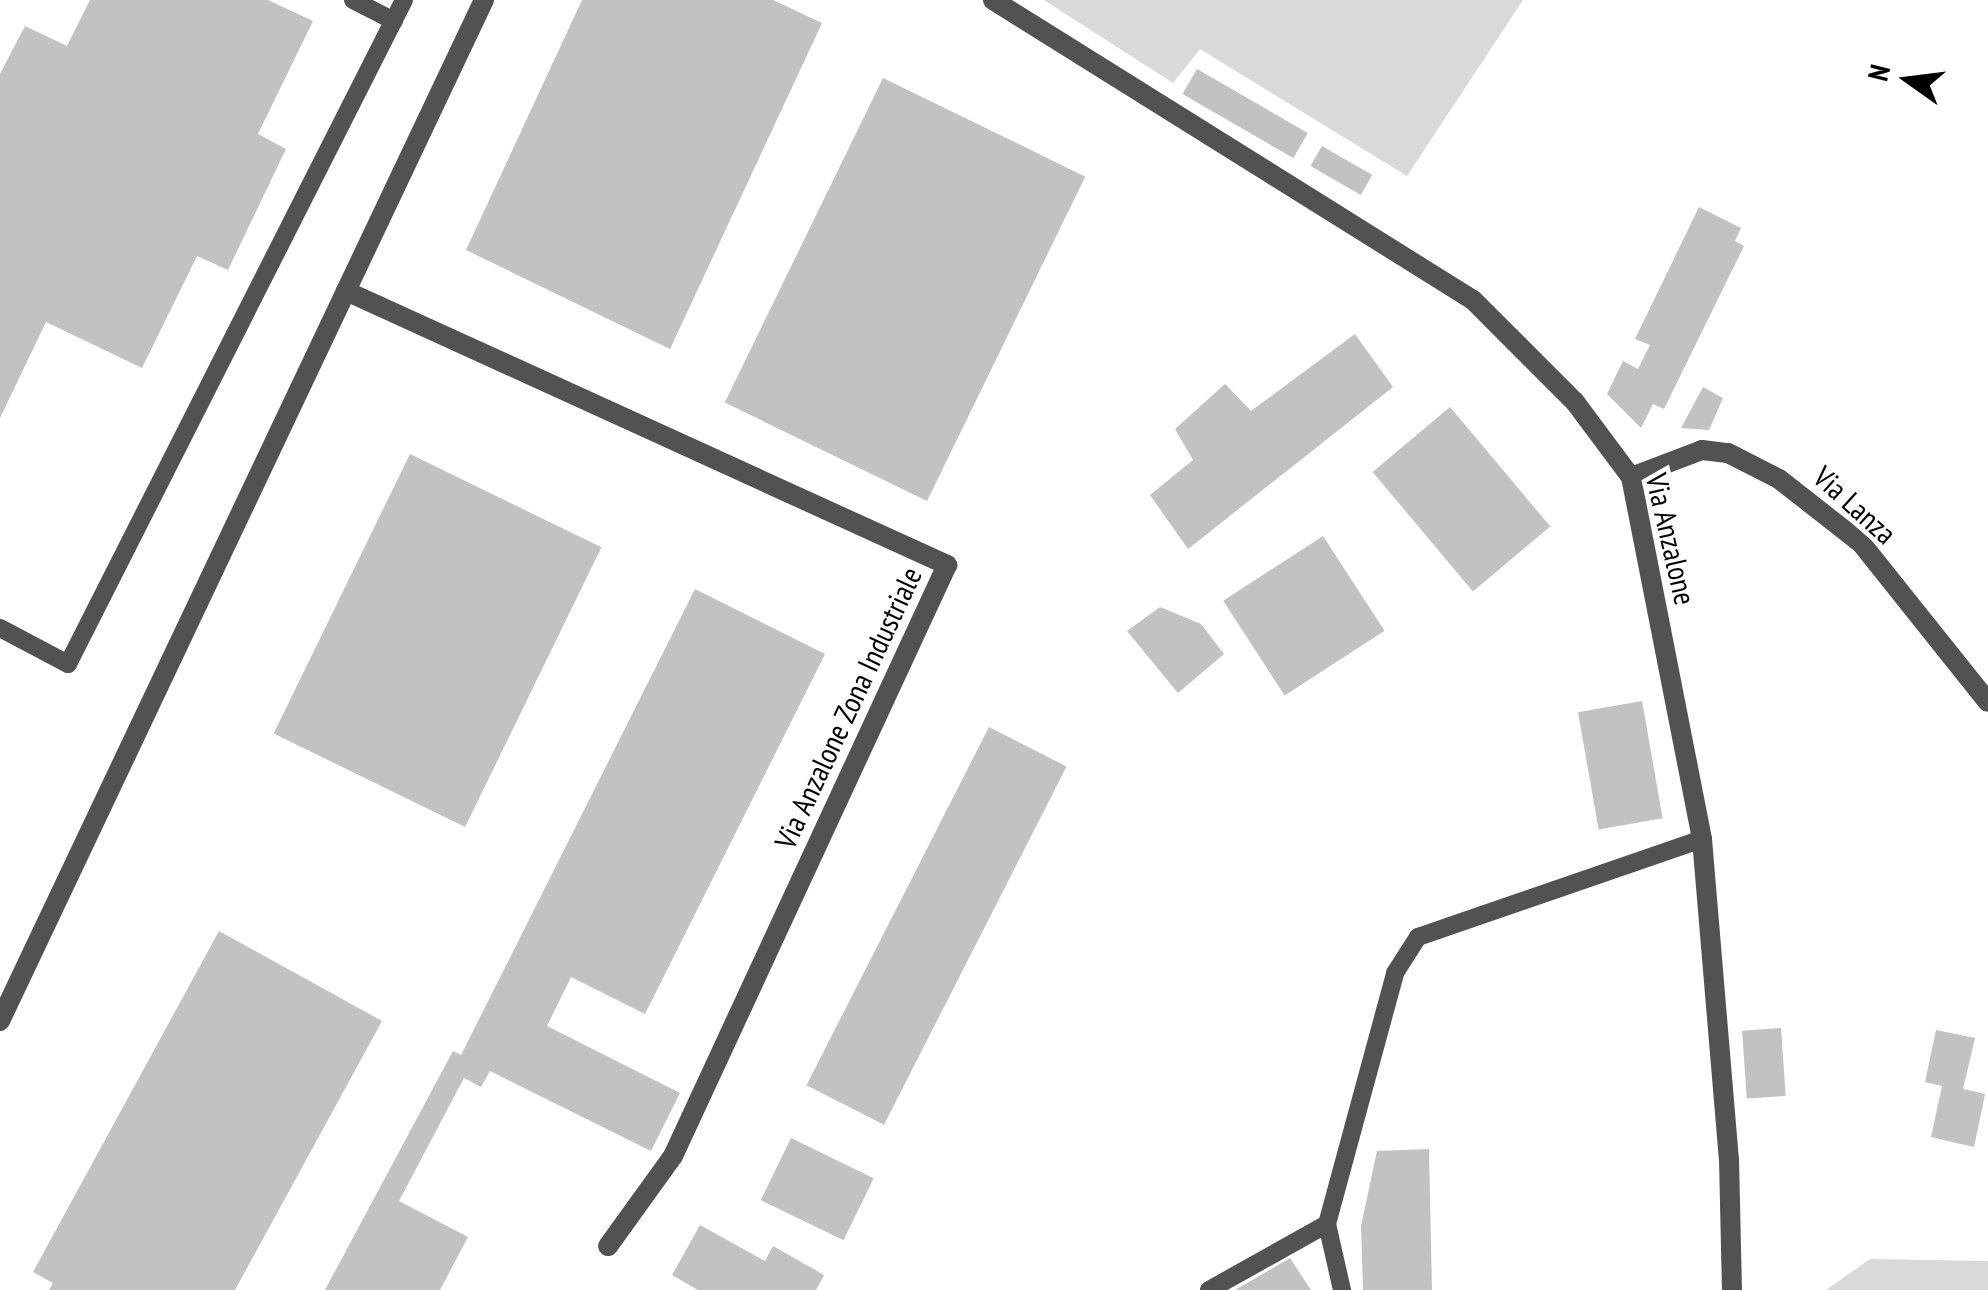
<!DOCTYPE html>
<html>
<head>
<meta charset="utf-8">
<style>
  body { margin:0 }
  #map { position:relative; width:1988px; height:1290px; overflow:hidden; background:#fff; font-family:"PT Sans Narrow",sans-serif }
  div>[style] { position:absolute }
  .green>* { inset:0; background:#d9d9d9 }
  .building>* { inset:0; background:#c2c2c2; transform-origin:0 0 }
  .service>* { height:18px; margin:-9px; padding:0 9px; transform-origin:9px; border-radius:9px; background:#525252 }
  .minor>* { height:20px; margin:-10px; padding:0 10px; transform-origin:10px; border-radius:10px; background:#525252 }
  span { translate:-50% -50%; white-space:nowrap; text-align:center; line-height:1.15; -webkit-text-stroke:9px #fff; paint-order:stroke }
  .street-label { font-size:30px; color:#000 }
  .north { position:absolute; left:1858px; top:30px; width:100px; height:100px; -webkit-text-stroke:8px #fff; paint-order:stroke; rotate:284deg; font-size:28px; font-weight:700; line-height:40px; text-align:center; color:#000 }
  .north::after { content:''; display:block; margin:auto; width:35px; height:45px; background:#000; clip-path:polygon(50% 0,100% 100%,50% 72%,0 100%) }
</style>
</head>
<body>
<div id="map">
  <div class="green">
    <div style="clip-path:polygon(1044px 0,1523px 0,1407px 176px,1200px 49px,1173px 83px)"></div>
    <div style="clip-path:polygon(1870px 1259px,1988px 1261px,1988px 1290px,1826px 1290px)"></div>
  </div>
  <div class="building">
    <div style="clip-path:polygon(90px 0,268px 0,313px 21px,258px 134px,286px 149px,228px 270px,197px 256px,142px 368px,46px 322px,0 418px,0 74px,25px 26px,67px 46px)"></div>
    <div style="clip-path:polygon(582px 0,773px 0,822px 23px,670px 349px,466px 250px)"></div>
    <div style="left:1197px;top:69px;width:128px;height:29px;rotate:30deg"></div>
    <div style="left:883px;top:78px;width:225px;height:361px;rotate:26deg"></div>
    <div style="left:1322px;top:146px;width:58px;height:23px;rotate:30deg"></div>
    <div style="clip-path:polygon(1699px 207px,1741px 228px,1735px 241px,1744px 246px,1664px 409px,1653px 404px,1641px 428px,1607px 394px,1623px 361px,1638px 369px,1650px 345px,1635px 339px)"></div>
    <div style="clip-path:polygon(1355px 334px,1393px 387px,1188px 549px,1150px 495px,1193px 460px,1175px 429px,1225px 384px,1251px 411px)"></div>
    <div style="clip-path:polygon(1703px 387px,1723px 398px,1709px 430px,1681px 428px)"></div>
    <div style="left:1450px;top:407px;width:156px;height:101px;rotate:50deg"></div>
    <div style="left:410px;top:454px;width:213px;height:311px;rotate:26deg"></div>
    <div style="left:1323px;top:536px;width:113px;height:119px;rotate:57deg"></div>
    <div style="clip-path:polygon(695px 589px,825px 654px,645px 1014px,571px 977px,547px 1026px,680px 1093px,651px 1151px,490px 1071px,481px 1087px,464px 1078px,399px 1201px,468px 1237px,440px 1290px,325px 1290px,453px 1051px,461px 1055px)"></div>
    <div style="clip-path:polygon(1160px 607px,1201px 624px,1224px 654px,1178px 693px,1127px 631px)"></div>
    <div style="left:1642px;top:701px;width:119px;height:65px;rotate:80deg"></div>
    <div style="left:989px;top:727px;width:87px;height:402px;rotate:27deg"></div>
    <div style="clip-path:polygon(219px 931px,382px 1021px,235px 1290px,49px 1290px,53px 1283px,33px 1272px)"></div>
    <div style="left:1781px;top:1028px;width:68px;height:39px;rotate:86deg"></div>
    <div style="clip-path:polygon(1936px 1030px,1975px 1038px,1963px 1089px,1985px 1094px,1974px 1147px,1931px 1137px,1942px 1086px,1925px 1082px)"></div>
    <div style="left:791px;top:1138px;width:92px;height:69px;rotate:26deg"></div>
    <div style="clip-path:polygon(1429px 1149px,1432px 1290px,1363px 1290px,1361px 1226px,1377px 1151px)"></div>
    <div style="clip-path:polygon(700px 1225px,765px 1261px,773px 1246px,824px 1275px,816px 1290px,698px 1290px,672px 1275px)"></div>
    <div style="clip-path:polygon(1290px 1258px,1311px 1290px,1235px 1290px)"></div>
  </div>
  <div class="service">
    <div style="left:353px;top:0;width:46px;rotate:27.1deg"></div>
    <div style="left:0;top:628px;width:77px;rotate:27.9deg"></div>
    <div style="left:68px;top:664px;width:744px;rotate:-63.16deg"></div>
    <div style="left:1327px;top:1224px;width:68px;rotate:77.2deg"></div>
    <div style="left:1209px;top:1290px;width:135px;rotate:-29.2deg"></div>
    <div style="left:1327px;top:1224px;width:260px;rotate:-74.8deg"></div>
    <div style="left:1395px;top:973px;width:43px;rotate:-57.4deg"></div>
    <div style="left:1418px;top:937px;width:300px;rotate:-19deg"></div>
  </div>
  <div class="minor">
    <div style="left:993px;top:0;width:566px;rotate:32.01deg"></div>
    <div style="left:1473px;top:300px;width:144px;rotate:45deg"></div>
    <div style="left:1575px;top:402px;width:94px;rotate:53.3deg"></div>
    <div style="left:1631px;top:477px;width:369px;rotate:78.9deg"></div>
    <div style="left:1702px;top:839px;width:321px;rotate:85.2deg"></div>
    <div style="left:1729px;top:1159px;width:131px;rotate:88.7deg"></div>
    <div style="left:346px;top:291px;width:661px;rotate:24.51deg"></div>
    <div style="left:947px;top:565px;width:651px;rotate:114.87deg"></div>
    <div style="left:673px;top:1156px;width:111px;rotate:125.8deg"></div>
    <div style="left:1631px;top:477px;width:76px;rotate:-20.8deg"></div>
    <div style="left:1702px;top:450px;width:26px;rotate:7deg"></div>
    <div style="left:1728px;top:453px;width:57px;rotate:27deg"></div>
    <div style="left:1779px;top:479px;width:104px;rotate:38deg"></div>
    <div style="left:1861px;top:543px;width:203px;rotate:51.4deg"></div>
    <div style="left:0;top:1021px;width:1130px;rotate:-64.64deg"></div>
  </div>
  <div class="street-label">
    <span style="left:1855px;top:505px;rotate:42deg">Via Lanza</span>
    <span style="left:1671px;top:539px;rotate:77deg">Via Anzalone</span>
    <span style="left:848px;top:708px;rotate:-65deg">Via Anzalone Zona Industriale</span>
  </div>
  <div class="north">N</div>
</div>
</body>
</html>
